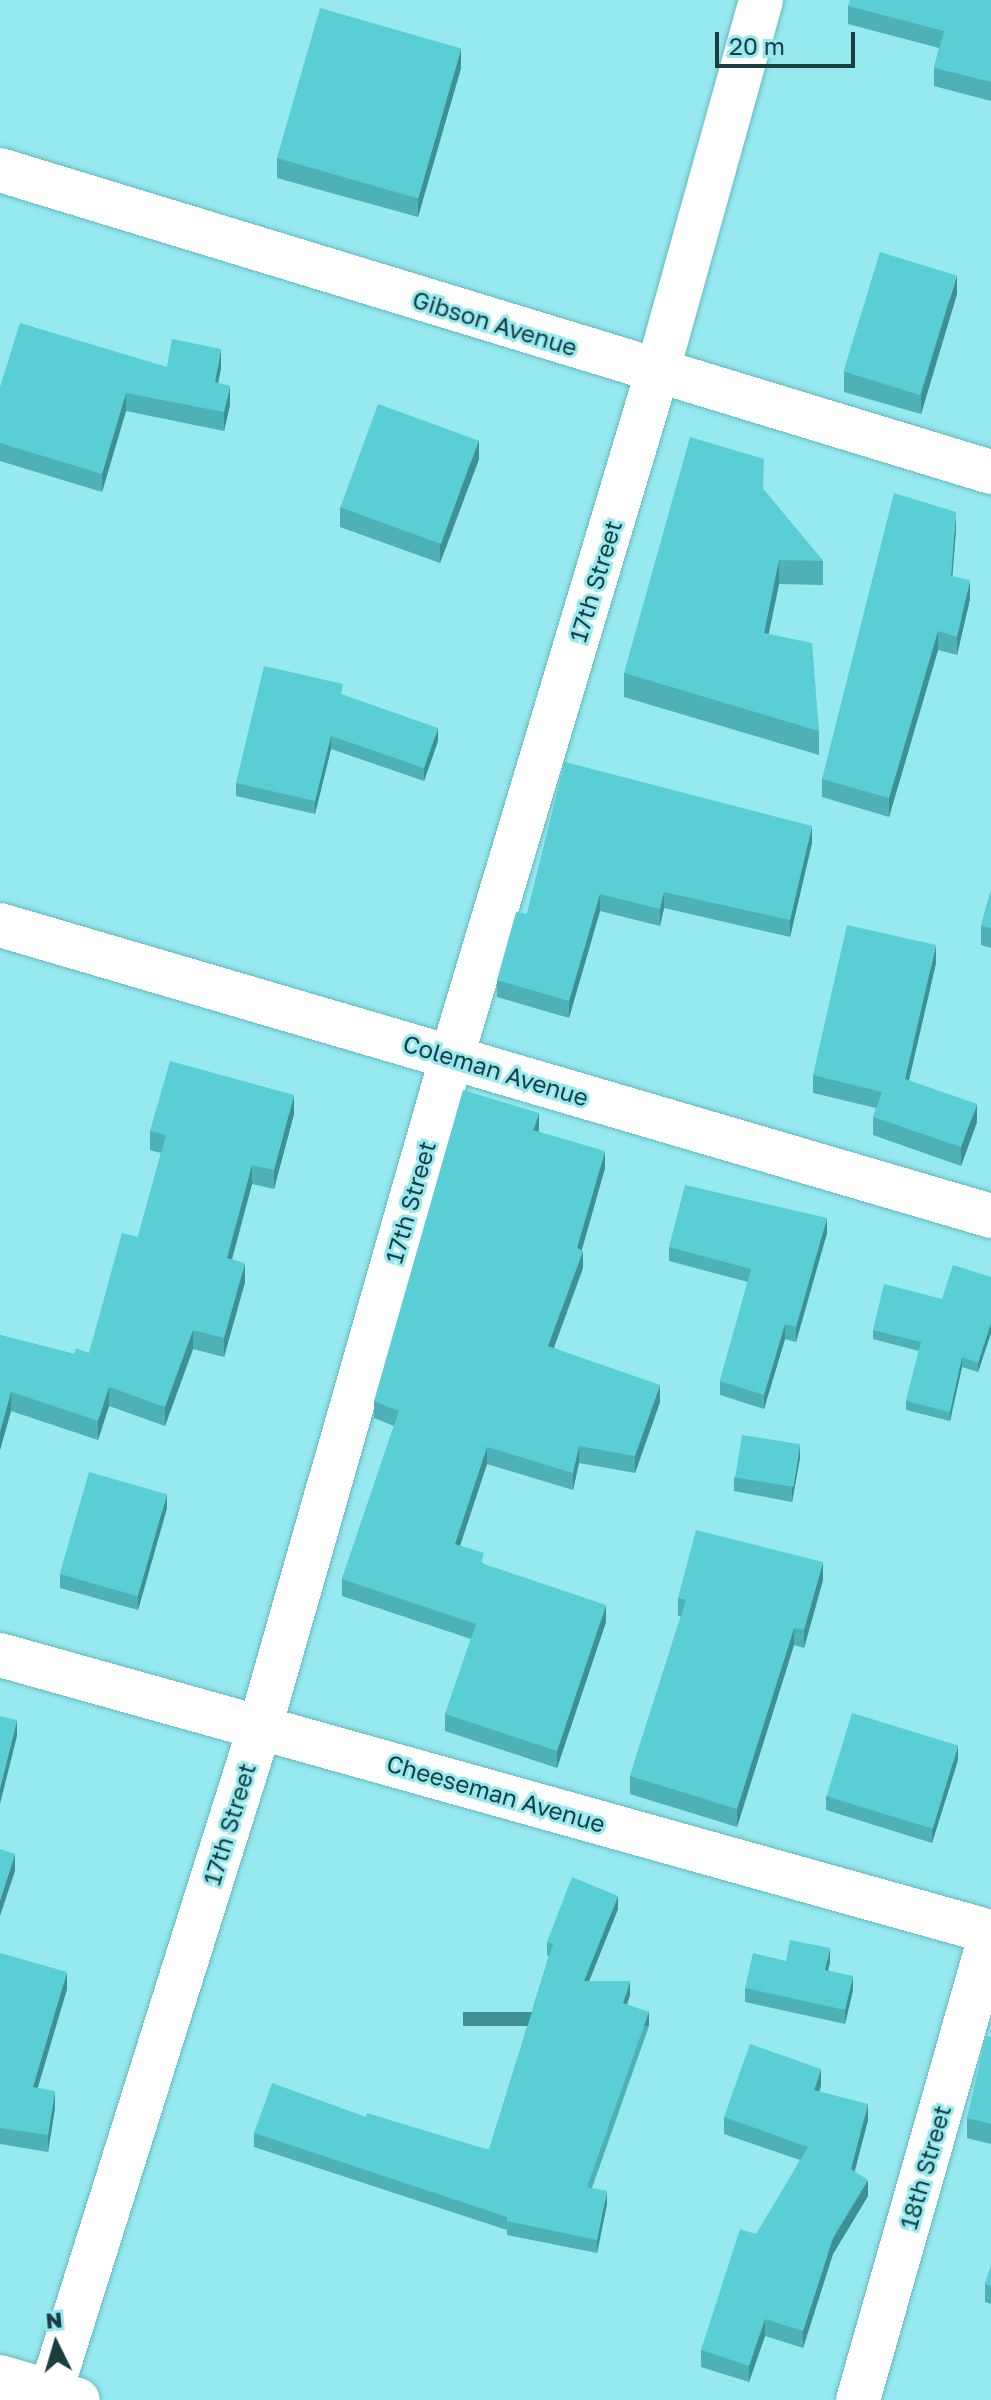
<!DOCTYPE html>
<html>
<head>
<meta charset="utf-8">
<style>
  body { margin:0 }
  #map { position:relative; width:991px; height:2400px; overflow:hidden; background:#95e9ef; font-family:"Golos Text",sans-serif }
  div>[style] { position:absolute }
  .roads { filter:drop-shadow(0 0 2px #65b9bf) drop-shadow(0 0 2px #65b9bf) }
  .minor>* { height:44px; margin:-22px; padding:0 22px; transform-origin:22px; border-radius:22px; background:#fff }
  .wall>* { inset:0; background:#4db1b7 }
  .shaded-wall>* { inset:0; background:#3e9095; transform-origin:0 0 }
  .building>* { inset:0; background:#59ced5; transform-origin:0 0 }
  span { translate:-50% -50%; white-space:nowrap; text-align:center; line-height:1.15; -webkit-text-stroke:6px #95e9ef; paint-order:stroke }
  .street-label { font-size:24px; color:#1b3e41 }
  .north { position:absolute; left:16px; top:2304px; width:80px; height:80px; -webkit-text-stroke:6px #95e9ef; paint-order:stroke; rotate:355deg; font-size:22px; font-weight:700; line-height:32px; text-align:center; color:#1b3e41 }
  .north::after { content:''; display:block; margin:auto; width:28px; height:36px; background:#1b3e41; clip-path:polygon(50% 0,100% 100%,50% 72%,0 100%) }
  .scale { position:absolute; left:715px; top:32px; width:140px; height:36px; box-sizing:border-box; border:4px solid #1b3e41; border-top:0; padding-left:10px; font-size:24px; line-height:28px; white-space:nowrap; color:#1b3e41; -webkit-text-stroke:6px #95e9ef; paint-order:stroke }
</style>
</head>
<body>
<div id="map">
  <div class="roads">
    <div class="minor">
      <div style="left:0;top:170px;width:1036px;rotate:16.95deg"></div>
      <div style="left:0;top:925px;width:1033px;rotate:16.36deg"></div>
      <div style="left:0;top:1655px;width:1029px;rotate:15.62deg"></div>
      <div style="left:0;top:2377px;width:81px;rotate:16.4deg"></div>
      <div style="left:48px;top:2400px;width:706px;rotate:-72.52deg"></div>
      <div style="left:260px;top:1727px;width:698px;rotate:-74.03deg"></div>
      <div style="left:452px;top:1056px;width:713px;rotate:-73.29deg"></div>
      <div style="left:657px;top:373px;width:387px;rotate:-74.4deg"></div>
      <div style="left:858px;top:2400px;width:485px;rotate:-74.1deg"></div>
    </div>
  </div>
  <div class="wall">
    <div style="clip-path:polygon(991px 0,991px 101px,934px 86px,934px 68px,939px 48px,848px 24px,848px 6px)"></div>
    <div style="clip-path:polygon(461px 68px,418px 217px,277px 178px,277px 158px)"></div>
    <div style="clip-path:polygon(957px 294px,921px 414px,844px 392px,844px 372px)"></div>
    <div style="clip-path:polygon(167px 367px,221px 368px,218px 383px,230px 405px,224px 431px,126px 411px,102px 492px,0 461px,0 387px)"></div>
    <div style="clip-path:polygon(479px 459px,440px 563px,340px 527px,340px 507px)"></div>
    <div style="clip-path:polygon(764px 490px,823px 561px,823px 585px,779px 584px,768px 634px,819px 731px,819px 755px,624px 697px,624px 673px)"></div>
    <div style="clip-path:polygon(956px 530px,952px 576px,970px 599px,957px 655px,938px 650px,889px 817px,822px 797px,822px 779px)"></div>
    <div style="clip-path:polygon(343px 695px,438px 741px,424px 781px,331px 749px,315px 814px,236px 796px,236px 783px)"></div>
    <div style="clip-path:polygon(565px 762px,812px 843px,790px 937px,664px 908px,660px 926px,600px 911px,569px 1018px,497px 997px,497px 980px,527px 914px)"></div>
    <div style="clip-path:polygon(991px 890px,991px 948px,981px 945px,981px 926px)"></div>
    <div style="clip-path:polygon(936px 963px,909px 1080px,977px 1122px,961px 1166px,873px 1135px,873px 1117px,876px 1108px,813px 1093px,813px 1075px)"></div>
    <div style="clip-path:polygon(294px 1114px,274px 1189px,252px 1184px,232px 1260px,245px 1282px,224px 1357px,193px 1349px,165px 1426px,109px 1406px,98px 1440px,11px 1411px,0 1450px,0 1335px,74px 1354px,89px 1353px,138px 1237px,161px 1153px,150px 1150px,150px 1131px)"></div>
    <div style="clip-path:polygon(539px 1130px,538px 1132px,605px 1168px,582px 1250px,583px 1268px,554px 1348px,660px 1402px,635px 1473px,579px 1463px,573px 1490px,487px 1464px,460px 1545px,484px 1564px,606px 1622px,557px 1768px,445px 1731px,445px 1714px,471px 1639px,342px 1596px,342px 1579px,394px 1426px,374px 1418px,374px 1401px)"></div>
    <div style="clip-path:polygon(827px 1233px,796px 1342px,785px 1339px,764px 1409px,720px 1395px,720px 1381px,748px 1282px,669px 1261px,669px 1247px)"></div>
    <div style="clip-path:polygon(991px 1277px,991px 1333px,978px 1372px,962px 1367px,950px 1421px,906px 1410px,906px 1401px,919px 1351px,873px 1339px,873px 1330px)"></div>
    <div style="clip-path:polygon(800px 1458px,792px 1502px,734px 1491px,734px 1477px)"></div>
    <div style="clip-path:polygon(167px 1508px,138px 1610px,60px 1588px,60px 1574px)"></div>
    <div style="clip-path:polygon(823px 1580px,804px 1648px,794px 1645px,737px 1827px,630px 1794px,630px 1776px,681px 1616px,678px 1616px,678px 1598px)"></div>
    <div style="clip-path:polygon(958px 1760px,932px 1843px,826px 1810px,826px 1796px)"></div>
    <div style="clip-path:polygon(618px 1909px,589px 1981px,630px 1995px,627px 2004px,649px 2026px,592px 2188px,607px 2204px,597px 2253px,507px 2235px,507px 2230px,254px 2147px,254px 2133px,366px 2117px,489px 2150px,549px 1956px,547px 1955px,547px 1942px)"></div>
    <div style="clip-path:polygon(0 1953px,67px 1989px,37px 2088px,55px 2108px,48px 2152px,0 2144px)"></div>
    <div style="clip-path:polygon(786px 1961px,830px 1962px,828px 1970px,853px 1990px,845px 2024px,745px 2002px,745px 1988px)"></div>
    <div style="clip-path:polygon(991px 2037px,991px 2144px,967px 2138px,967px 2118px)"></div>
    <div style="clip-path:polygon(821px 2086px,819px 2091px,868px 2120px,854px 2172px,868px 2196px,833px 2254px,803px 2348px,765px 2336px,749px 2382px,701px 2367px,701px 2350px,800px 2160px,724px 2134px,724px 2117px)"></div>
    <div style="clip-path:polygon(991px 2266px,991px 2304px,985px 2302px,985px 2284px)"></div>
  </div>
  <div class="shaded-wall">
    <div style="clip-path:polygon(461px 48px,461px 68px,418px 217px,418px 198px)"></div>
    <div style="clip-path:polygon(957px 275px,957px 294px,921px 414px,921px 395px)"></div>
    <div style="clip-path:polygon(221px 349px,221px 368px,215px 400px,215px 382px)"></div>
    <div style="clip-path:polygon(230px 386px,230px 405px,224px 431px,224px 412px)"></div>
    <div style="clip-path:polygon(126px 393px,126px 411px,102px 492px,102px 474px)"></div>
    <div style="clip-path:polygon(479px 440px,479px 459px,440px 563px,440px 543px)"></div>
    <div style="clip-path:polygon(956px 512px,956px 530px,951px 594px,951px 576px)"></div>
    <div style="clip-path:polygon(779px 560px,779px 584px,764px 657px,764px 633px)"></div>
    <div style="clip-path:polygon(970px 580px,970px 599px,957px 655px,957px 637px)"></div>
    <div style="clip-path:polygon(938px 631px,938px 650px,889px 817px,889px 798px)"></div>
    <div style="clip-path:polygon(438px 728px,438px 741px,424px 781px,424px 768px)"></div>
    <div style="clip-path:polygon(331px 736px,331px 749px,315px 814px,315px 801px)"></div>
    <div style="clip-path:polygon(812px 826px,812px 843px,790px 937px,790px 920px)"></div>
    <div style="clip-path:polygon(664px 892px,664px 908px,660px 926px,660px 909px)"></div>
    <div style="clip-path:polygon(600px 894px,600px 911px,569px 1018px,569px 1001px)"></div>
    <div style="clip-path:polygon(936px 945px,936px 963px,905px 1097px,905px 1079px)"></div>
    <div style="clip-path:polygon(294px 1095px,294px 1114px,274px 1189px,274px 1170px)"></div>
    <div style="clip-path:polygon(977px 1104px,977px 1122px,961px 1166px,961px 1147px)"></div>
    <div style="clip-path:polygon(539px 1113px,539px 1130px,533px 1148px,533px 1130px)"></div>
    <div style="clip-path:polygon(605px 1151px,605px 1168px,577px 1266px,577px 1248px)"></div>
    <div style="clip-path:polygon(252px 1165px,252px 1184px,227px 1277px,227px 1258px)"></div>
    <div style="clip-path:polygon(827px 1218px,827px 1233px,796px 1342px,796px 1327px)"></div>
    <div style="clip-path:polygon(583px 1251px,583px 1268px,548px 1363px,548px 1346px)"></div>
    <div style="clip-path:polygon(245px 1263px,245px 1282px,224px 1357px,224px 1338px)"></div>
    <div style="clip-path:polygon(991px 1323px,991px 1333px,978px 1372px,978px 1363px)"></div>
    <div style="clip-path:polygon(785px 1324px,785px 1339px,764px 1409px,764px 1395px)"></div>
    <div style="clip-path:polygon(193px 1330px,193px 1349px,165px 1426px,165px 1407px)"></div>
    <div style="clip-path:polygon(962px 1357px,962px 1367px,950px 1421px,950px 1412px)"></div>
    <div style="clip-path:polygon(660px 1385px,660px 1402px,635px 1473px,635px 1456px)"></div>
    <div style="clip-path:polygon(109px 1387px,109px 1406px,98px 1440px,98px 1421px)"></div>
    <div style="clip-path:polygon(11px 1392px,11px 1411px,0 1450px,0 1432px)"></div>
    <div style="clip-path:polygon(800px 1444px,800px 1458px,792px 1502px,792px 1488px)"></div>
    <div style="clip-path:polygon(579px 1446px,579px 1463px,573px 1490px,573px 1473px)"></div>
    <div style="clip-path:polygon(487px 1447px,487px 1464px,455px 1561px,455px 1544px)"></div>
    <div style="clip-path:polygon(167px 1494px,167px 1508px,138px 1610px,138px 1596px)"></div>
    <div style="clip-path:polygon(823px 1562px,823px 1580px,804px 1648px,804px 1630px)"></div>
    <div style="clip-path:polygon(606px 1605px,606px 1622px,557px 1768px,557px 1751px)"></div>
    <div style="clip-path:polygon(794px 1628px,794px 1645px,737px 1827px,737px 1809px)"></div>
    <div style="clip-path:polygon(17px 1720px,17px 1736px,0 1804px,0 1788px)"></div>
    <div style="clip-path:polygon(958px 1746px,958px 1760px,932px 1843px,932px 1829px)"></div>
    <div style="clip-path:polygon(15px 1854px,15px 1871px,0 1916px,0 1900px)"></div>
    <div style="clip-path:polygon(618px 1896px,618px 1909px,584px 1994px,584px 1981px)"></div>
    <div style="clip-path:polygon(830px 1948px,830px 1962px,825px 1984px,825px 1970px)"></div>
    <div style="clip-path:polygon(67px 1972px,67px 1989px,33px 2104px,33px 2087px)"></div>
    <div style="clip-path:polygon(853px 1976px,853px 1990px,845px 2024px,845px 2010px)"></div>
    <div style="clip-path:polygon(630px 1981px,630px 1995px,623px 2017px,623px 2003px)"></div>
    <div style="left:649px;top:2012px;width:14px;height:186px;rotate:90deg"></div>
    <div style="clip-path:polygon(821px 2069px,821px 2086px,814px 2106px,814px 2090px)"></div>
    <div style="clip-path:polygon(55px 2091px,55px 2108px,48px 2152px,48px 2135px)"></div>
    <div style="clip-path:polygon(868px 2104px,868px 2120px,851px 2186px,851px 2169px)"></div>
    <div style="clip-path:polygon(868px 2180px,868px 2196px,833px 2254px,803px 2348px,803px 2331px,833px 2238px)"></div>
    <div style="clip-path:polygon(607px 2191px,607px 2204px,597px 2253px,597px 2240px)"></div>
    <div style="clip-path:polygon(765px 2319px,765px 2336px,749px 2382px,749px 2366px)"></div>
  </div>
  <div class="building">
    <div style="clip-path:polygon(850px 0,991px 0,991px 82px,934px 68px,944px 31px,848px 6px)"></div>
    <div style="left:320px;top:8px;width:147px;height:156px;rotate:16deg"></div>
    <div style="left:880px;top:252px;width:80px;height:125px;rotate:17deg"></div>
    <div style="clip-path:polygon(20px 323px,167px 367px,172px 339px,221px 349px,215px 382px,230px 386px,224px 412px,126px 393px,102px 474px,0 443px,0 387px)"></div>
    <div style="left:378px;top:404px;width:107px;height:110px;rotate:20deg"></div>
    <div style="clip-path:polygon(690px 437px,764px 459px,763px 489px,823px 561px,779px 560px,764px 633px,812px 643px,819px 731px,624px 673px)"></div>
    <div style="clip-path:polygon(894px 493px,956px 512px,951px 576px,970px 580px,957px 637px,938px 631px,889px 798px,822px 779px)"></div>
    <div style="clip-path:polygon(264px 666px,343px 684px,341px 694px,438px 728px,424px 768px,331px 736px,315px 801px,236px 783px)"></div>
    <div style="clip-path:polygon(565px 762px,812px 826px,790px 920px,664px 892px,660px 909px,600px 894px,569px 1001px,497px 980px,516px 912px,527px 914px)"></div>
    <div style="clip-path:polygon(991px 890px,991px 928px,981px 926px)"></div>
    <div style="clip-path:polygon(847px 925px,936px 945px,905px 1079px,977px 1104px,961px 1147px,873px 1117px,882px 1092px,813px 1075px)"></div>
    <div style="clip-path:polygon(170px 1061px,294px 1095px,274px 1170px,252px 1165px,227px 1258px,245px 1263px,224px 1338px,193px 1330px,165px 1407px,109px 1387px,98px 1421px,11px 1392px,0 1432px,0 1335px,74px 1354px,76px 1348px,89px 1353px,122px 1233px,138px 1237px,166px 1135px,150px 1131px)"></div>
    <div style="clip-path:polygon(463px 1090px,539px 1113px,533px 1130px,605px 1151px,577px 1248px,583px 1251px,548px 1346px,660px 1385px,635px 1456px,579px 1446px,573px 1473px,487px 1447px,455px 1544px,484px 1553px,481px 1563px,606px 1605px,557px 1751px,445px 1714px,476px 1624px,342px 1579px,399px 1411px,374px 1401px)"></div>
    <div style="clip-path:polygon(685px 1185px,827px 1218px,796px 1327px,785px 1324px,764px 1395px,720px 1381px,751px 1269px,669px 1247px)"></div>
    <div style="clip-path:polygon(953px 1265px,991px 1277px,991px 1323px,978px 1363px,962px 1357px,950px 1412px,906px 1401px,921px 1342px,873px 1330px,884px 1284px,942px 1299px)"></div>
    <div style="left:742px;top:1435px;width:59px;height:43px;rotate:9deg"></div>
    <div style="left:89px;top:1472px;width:81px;height:106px;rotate:16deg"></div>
    <div style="clip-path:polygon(696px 1530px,823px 1562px,804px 1630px,794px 1628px,737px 1809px,630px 1776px,686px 1600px,678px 1598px)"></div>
    <div style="left:852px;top:1713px;width:111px;height:87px;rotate:17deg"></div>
    <div style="clip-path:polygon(0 1716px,17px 1720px,0 1788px)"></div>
    <div style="clip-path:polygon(0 1849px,15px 1854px,0 1900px)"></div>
    <div style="clip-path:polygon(572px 1877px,618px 1896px,584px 1981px,630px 1981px,623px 2003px,649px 2012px,587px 2187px,607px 2191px,597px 2240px,507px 2221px,507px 2217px,254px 2133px,272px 2083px,366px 2117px,367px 2113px,489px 2150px,553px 1944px,547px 1942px)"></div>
    <div style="clip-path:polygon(790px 1940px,830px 1948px,825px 1970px,853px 1976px,845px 2010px,745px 1988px,753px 1953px,786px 1961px)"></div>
    <div style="clip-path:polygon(0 1953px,67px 1972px,33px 2087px,55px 2091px,48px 2135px,0 2128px)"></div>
    <div style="clip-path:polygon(986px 2036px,991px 2037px,991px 2124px,967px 2118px)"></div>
    <div style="clip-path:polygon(750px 2044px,821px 2069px,814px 2090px,868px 2104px,851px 2169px,868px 2180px,833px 2238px,803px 2331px,765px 2319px,749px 2366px,701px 2350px,740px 2229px,756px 2234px,808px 2147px,724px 2117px)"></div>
    <div style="clip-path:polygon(991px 2266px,991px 2286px,985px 2284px)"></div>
  </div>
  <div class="street-label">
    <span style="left:495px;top:323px;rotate:17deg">Gibson Avenue</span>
    <span style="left:595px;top:581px;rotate:-73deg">17th Street</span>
    <span style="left:496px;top:1070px;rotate:17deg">Coleman Avenue</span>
    <span style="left:410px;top:1202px;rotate:-74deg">17th Street</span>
    <span style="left:496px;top:1793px;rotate:16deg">Cheeseman Avenue</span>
    <span style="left:229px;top:1824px;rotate:-73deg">17th Street</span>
    <span style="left:925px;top:2167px;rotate:-74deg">18th Street</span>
  </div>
  <div class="north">N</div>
  <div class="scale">20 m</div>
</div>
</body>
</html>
